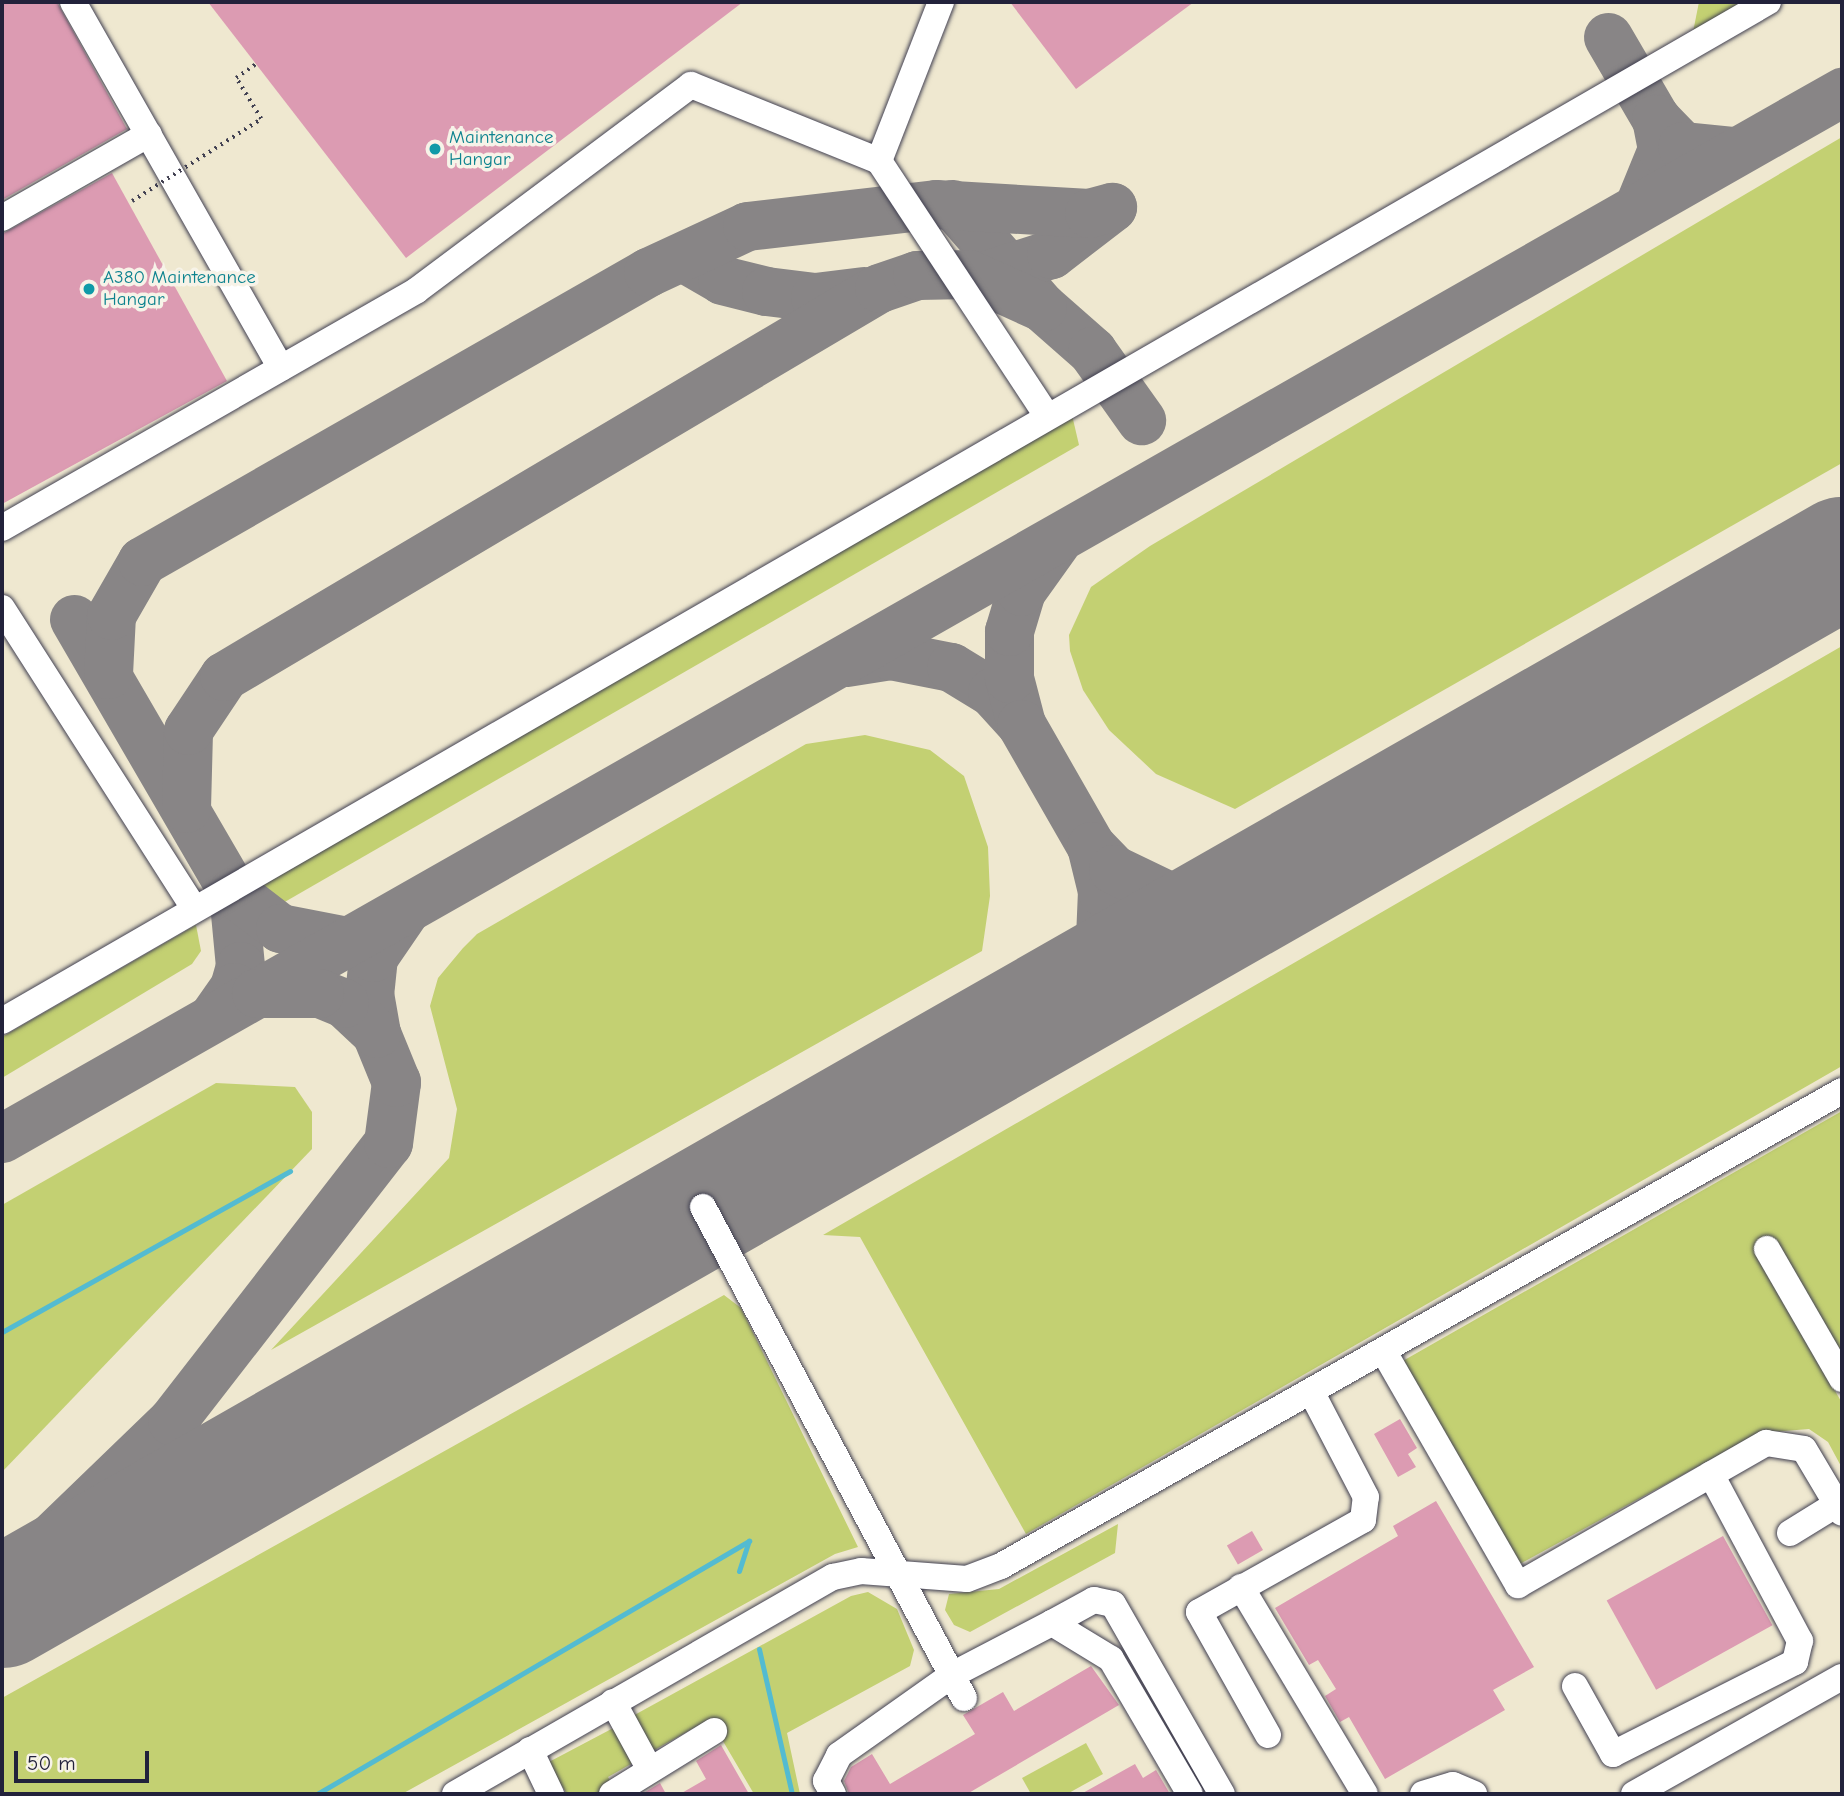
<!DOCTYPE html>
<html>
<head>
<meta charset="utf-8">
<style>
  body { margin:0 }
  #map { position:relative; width:1844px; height:1796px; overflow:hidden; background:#efe8d0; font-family:"Comic Neue",sans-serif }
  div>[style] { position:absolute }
  .green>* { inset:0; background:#c3d072 }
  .stream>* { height:5px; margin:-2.5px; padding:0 2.5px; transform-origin:2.5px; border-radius:2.5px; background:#53bbd1 }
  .taxiway>* { height:49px; margin:-24.5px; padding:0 24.5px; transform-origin:24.5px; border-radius:24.5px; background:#888586 }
  .runway>* { height:121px; margin:-60.5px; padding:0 60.5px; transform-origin:60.5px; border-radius:60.5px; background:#888586 }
  .building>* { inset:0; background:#dc9bb2; transform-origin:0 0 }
  .roads { filter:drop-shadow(0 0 2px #414051) drop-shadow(0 0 2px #414051) }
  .minor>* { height:26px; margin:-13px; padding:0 13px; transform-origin:13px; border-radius:13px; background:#fff }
  .path-bridge>* { height:3.5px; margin-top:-1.75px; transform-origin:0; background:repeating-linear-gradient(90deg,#414051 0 2px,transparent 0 7px) }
  .dots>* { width:19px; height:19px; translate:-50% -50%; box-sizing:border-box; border:4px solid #f7f3e8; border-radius:50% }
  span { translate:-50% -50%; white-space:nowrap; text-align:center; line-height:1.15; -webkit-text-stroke:7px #f7f3e8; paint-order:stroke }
  .culture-label { font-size:19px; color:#0d838f }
  .left { translate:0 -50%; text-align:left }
  .frame { position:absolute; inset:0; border:4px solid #22223b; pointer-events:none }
  .scale { position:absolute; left:14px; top:1751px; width:135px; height:32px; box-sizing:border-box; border:4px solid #22223b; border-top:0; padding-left:9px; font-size:21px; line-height:24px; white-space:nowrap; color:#22223b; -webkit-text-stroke:5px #f7f3e8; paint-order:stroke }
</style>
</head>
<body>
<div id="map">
  <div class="green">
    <div style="clip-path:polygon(1699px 2px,1754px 2px,1692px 37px)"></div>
    <div style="clip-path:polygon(1842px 137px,1842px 463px,1235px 809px,1156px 774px,1109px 730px,1083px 690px,1070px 651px,1069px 635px,1091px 587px,1150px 546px)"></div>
    <div style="clip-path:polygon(1072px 415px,1079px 445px,276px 907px,253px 891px)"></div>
    <div style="clip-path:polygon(1842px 646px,1842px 1066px,1026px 1534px,860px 1237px,823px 1235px)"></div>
    <div style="clip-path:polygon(865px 735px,930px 750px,964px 776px,988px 847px,990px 896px,982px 951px,271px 1350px,449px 1158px,457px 1109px,430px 1006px,438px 978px,463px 948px,477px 934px,806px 744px)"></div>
    <div style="clip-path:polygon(196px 925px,201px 951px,192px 964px,2px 1078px,2px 1037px)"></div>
    <div style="clip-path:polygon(216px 1083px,295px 1087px,312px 1112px,312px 1149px,2px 1472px,2px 1205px)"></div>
    <div style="clip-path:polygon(1842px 1111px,1842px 1361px,1756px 1251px,1842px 1403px,1842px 1468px,1828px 1442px,1809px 1429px,1759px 1433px,1518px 1565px,1401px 1362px)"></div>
    <div style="clip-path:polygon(724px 1295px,741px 1308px,858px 1547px,835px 1554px,402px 1794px,2px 1794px,2px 1698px)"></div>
    <div style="clip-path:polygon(1118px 1524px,1115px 1553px,970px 1632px,954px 1625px,945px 1610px,949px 1594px,999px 1589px)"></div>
    <div style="clip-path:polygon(868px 1592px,897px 1609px,914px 1650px,910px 1666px,787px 1733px,800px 1794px,754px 1794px,710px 1719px,649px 1753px,629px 1718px,851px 1596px)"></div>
    <div style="clip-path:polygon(619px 1725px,638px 1760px,608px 1777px,618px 1794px,567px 1794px,547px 1763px)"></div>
    <div style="clip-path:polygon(1086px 1743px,1103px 1774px,1067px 1794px,1031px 1794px,1022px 1778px)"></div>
  </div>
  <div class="stream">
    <div style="left:2px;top:1332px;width:330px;rotate:-29.2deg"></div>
    <div style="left:739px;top:1571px;width:32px;rotate:-72deg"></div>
    <div style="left:759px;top:1649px;width:149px;rotate:77.2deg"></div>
    <div style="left:317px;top:1794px;width:501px;rotate:-30.36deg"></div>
  </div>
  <div class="taxiway">
    <div style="left:1608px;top:37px;width:95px;rotate:59.7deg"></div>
    <div style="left:1640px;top:203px;width:58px;rotate:-67.8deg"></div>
    <div style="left:1662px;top:149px;width:31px;rotate:-101deg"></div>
    <div style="left:1656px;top:119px;width:37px;rotate:46deg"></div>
    <div style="left:1682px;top:146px;width:50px;rotate:5.7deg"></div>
    <div style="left:952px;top:204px;width:137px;rotate:48.9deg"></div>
    <div style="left:1042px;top:307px;width:67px;rotate:41.3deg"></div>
    <div style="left:1092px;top:351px;width:85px;rotate:54.6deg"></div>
    <div style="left:688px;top:260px;width:39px;rotate:30deg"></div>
    <div style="left:722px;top:280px;width:45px;rotate:14deg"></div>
    <div style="left:766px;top:291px;width:49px;rotate:7deg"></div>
    <div style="left:815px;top:297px;width:49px;rotate:-7deg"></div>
    <div style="left:970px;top:280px;width:85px;rotate:-17.8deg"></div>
    <div style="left:1051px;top:254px;width:77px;rotate:-37.6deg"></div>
    <div style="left:74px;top:619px;width:316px;rotate:59.8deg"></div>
    <div style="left:233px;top:892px;width:74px;rotate:84.6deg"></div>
    <div style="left:240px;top:966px;width:22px;rotate:106deg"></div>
    <div style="left:234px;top:987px;width:37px;rotate:125deg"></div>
    <div style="left:846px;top:662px;width:45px;rotate:-9deg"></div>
    <div style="left:890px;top:655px;width:62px;rotate:11.1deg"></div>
    <div style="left:951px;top:667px;width:48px;rotate:31.4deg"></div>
    <div style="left:992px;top:692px;width:43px;rotate:47.8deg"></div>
    <div style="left:1021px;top:724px;width:48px;rotate:-104.6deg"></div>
    <div style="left:1009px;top:678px;width:47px;rotate:-90deg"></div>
    <div style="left:1009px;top:631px;width:42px;rotate:-73.3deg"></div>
    <div style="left:1021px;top:591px;width:60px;rotate:-54.5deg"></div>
    <div style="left:108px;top:674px;width:59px;rotate:-87.1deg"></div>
    <div style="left:111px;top:615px;width:62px;rotate:-60.1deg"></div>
    <div style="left:142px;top:561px;width:583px;rotate:-29.73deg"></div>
    <div style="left:648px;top:272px;width:109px;rotate:-24.9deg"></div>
    <div style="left:747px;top:226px;width:190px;rotate:-6.6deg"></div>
    <div style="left:936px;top:204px;width:153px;rotate:3.4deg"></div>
    <div style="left:1089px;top:213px;width:24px;rotate:-15deg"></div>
    <div style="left:1021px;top:724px;width:141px;rotate:60.2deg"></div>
    <div style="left:186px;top:808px;width:78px;rotate:-88.5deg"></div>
    <div style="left:188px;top:730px;width:65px;rotate:-56.3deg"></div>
    <div style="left:224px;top:676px;width:761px;rotate:-30.64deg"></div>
    <div style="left:879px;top:288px;width:40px;rotate:-18.9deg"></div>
    <div style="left:917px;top:275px;width:52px;rotate:-1.1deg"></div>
    <div style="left:969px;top:274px;width:80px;rotate:24.3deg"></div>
    <div style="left:233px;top:892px;width:59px;rotate:37.5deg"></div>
    <div style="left:280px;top:928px;width:67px;rotate:11.1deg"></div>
    <div style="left:1041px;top:1016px;width:98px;rotate:-52.9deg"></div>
    <div style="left:1100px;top:938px;width:47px;rotate:-87.6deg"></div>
    <div style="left:1102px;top:891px;width:46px;rotate:-103.7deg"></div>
    <div style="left:1091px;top:846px;width:32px;rotate:46deg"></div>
    <div style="left:1113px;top:869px;width:71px;rotate:25.8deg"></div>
    <div style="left:1177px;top:900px;width:86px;rotate:-6.7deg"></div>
    <div style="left:376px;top:1033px;width:39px;rotate:-100deg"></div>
    <div style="left:369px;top:995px;width:38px;rotate:-84deg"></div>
    <div style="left:373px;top:957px;width:58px;rotate:-55.5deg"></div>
    <div style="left:2px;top:1138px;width:2117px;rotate:-29.62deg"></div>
    <div style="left:2px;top:1585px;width:236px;rotate:-44deg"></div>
    <div style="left:172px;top:1421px;width:352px;rotate:-52.2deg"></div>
    <div style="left:388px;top:1143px;width:62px;rotate:-82.5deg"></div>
    <div style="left:396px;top:1082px;width:53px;rotate:-112.2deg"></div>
    <div style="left:376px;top:1033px;width:44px;rotate:-136.8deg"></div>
    <div style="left:344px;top:1003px;width:27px;rotate:-158deg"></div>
    <div style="left:319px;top:993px;width:63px;rotate:180deg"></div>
  </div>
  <div class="runway">
    <div style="left:2px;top:1607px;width:2119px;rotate:-29.71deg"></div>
  </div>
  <div class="building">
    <div style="clip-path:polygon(2px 2px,57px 2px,127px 129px,2px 200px)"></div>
    <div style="clip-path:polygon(208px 2px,743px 2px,406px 258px)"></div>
    <div style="clip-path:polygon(1010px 2px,1194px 2px,1076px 89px)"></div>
    <div style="clip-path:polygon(112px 173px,227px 381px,2px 504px,2px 234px)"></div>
    <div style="clip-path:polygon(1400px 1419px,1417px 1448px,1408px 1454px,1416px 1467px,1398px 1477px,1374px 1434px)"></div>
    <div style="clip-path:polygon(1436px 1501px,1534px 1667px,1493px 1690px,1505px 1710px,1385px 1779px,1349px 1717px,1340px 1722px,1325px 1696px,1336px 1689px,1318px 1660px,1309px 1665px,1275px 1608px,1398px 1536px,1393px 1526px)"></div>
    <div style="left:1252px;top:1531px;width:22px;height:29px;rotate:60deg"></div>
    <div style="left:1723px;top:1536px;width:102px;height:133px;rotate:61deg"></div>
    <div style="clip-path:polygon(1091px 1666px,1119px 1705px,967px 1794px,849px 1794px,844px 1781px,851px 1767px,872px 1754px,890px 1784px,975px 1734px,963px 1715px,1003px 1692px,1014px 1711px)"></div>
    <div style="clip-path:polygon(721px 1745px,749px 1794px,680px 1794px,706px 1779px,696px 1761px)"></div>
    <div style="clip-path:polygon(1135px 1764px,1143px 1778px,1156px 1770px,1170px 1794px,1081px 1794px)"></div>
    <div style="clip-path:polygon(660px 1783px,666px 1794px,642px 1794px)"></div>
  </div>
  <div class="roads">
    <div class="minor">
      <div style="left:73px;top:2px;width:421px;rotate:60.4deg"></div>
      <div style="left:879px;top:161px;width:171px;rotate:-68.7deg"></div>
      <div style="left:2px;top:218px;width:169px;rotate:-29.7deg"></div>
      <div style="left:2px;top:528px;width:478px;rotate:-29.8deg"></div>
      <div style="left:417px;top:290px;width:342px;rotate:-36.8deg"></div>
      <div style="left:691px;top:85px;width:203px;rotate:22deg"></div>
      <div style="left:879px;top:161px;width:303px;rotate:56.6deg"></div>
      <div style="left:2px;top:608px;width:355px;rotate:57.4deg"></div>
      <div style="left:2px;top:1021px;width:2039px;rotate:-29.99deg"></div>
      <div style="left:703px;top:1207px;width:556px;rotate:62.01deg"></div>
      <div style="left:1767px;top:1249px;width:150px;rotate:60deg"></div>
      <div style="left:1384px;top:1352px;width:269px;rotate:60.1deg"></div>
      <div style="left:1518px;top:1585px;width:286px;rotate:-29.8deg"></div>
      <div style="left:1766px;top:1443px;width:38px;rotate:9deg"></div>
      <div style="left:1804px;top:1449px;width:74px;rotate:59.3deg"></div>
      <div style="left:1790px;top:1533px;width:55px;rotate:-31.7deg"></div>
      <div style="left:1241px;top:1587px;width:241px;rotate:59.1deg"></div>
      <div style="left:1052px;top:1623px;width:48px;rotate:-28.7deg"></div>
      <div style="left:1094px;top:1600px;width:19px;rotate:12deg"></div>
      <div style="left:1113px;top:1604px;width:219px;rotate:60.2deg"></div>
      <div style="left:1575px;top:1686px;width:78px;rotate:60.8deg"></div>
      <div style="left:1613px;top:1754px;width:204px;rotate:-26.8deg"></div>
      <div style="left:1795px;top:1662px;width:22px;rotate:-77deg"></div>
      <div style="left:1800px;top:1641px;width:189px;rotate:-118.1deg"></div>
      <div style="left:613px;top:1702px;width:77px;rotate:61.4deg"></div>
      <div style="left:1268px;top:1735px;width:141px;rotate:-119.3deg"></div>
      <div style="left:1199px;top:1612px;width:188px;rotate:-29.3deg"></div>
      <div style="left:1363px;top:1520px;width:23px;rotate:-83deg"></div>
      <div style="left:1366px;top:1497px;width:115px;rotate:-117.5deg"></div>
      <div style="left:530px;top:1750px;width:49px;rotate:64.5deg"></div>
      <div style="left:455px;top:1794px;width:436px;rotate:-29.9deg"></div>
      <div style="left:833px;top:1577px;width:29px;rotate:-12deg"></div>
      <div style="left:861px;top:1571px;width:106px;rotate:4.3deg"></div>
      <div style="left:967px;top:1579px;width:36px;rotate:-21deg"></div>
      <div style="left:1001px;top:1566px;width:966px;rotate:-29.46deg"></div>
      <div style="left:612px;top:1794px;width:120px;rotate:-31.7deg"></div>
      <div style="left:833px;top:1794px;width:15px;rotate:-118deg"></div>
      <div style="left:826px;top:1781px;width:29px;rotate:-63deg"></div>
      <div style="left:839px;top:1755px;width:138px;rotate:-35.3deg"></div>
      <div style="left:952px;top:1675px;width:113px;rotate:-27.5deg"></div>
      <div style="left:1052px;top:1623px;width:69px;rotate:31.4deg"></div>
      <div style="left:1111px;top:1659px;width:156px;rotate:59.7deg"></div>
      <div style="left:1423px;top:1794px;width:31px;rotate:-17deg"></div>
      <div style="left:1453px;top:1785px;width:23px;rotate:23deg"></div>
      <div style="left:1634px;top:1794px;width:239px;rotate:-29.4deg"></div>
    </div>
  </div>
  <div class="path-bridge">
    <div style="left:132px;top:201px;width:153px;rotate:-32.4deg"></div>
    <div style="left:261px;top:119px;width:48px;rotate:-121.4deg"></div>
    <div style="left:236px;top:78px;width:24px;rotate:-35deg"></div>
  </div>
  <div class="dots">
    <div style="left:435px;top:149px;background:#0f9aa8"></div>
    <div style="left:89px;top:289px;background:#0f9aa8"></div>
  </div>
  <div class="culture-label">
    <span class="left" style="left:449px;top:149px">Maintenance<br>Hangar</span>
    <span class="left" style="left:103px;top:289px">A380 Maintenance<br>Hangar</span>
  </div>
  <div class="frame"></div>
  <div class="scale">50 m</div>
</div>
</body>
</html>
